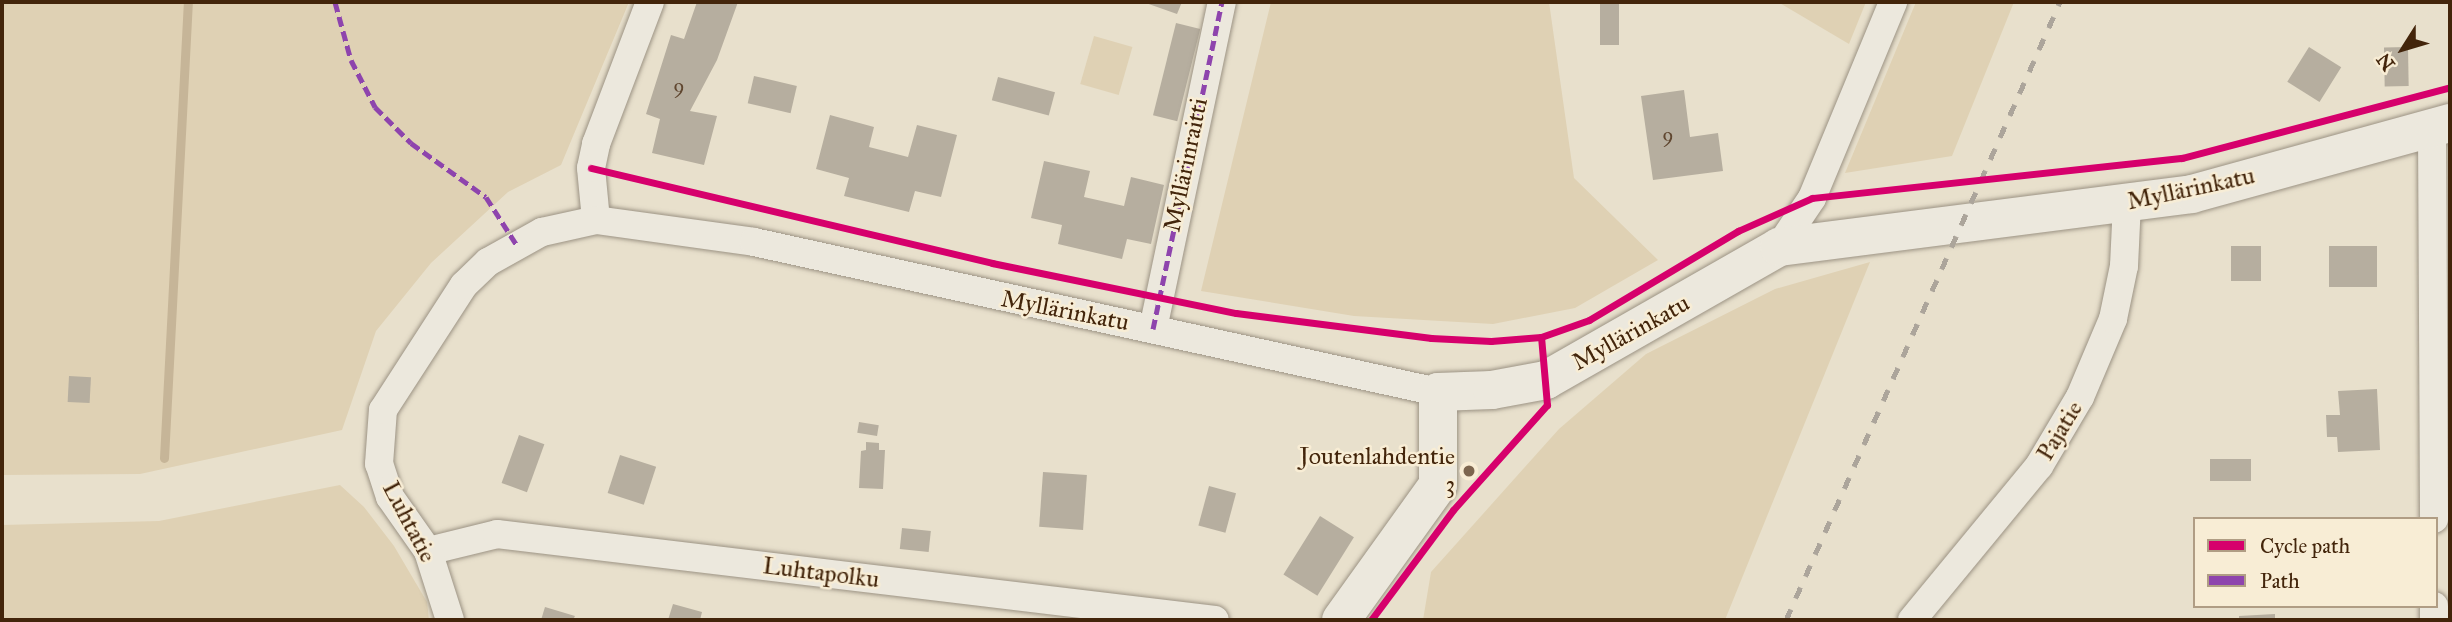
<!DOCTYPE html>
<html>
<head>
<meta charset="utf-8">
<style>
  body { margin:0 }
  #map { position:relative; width:2452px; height:622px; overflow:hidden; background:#e8e0cc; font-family:"IM FELL Great Primer",serif }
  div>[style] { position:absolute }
  .green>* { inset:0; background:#dfd1b4; transform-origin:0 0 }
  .stream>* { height:9px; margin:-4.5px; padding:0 4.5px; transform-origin:4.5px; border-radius:4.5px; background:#c6b598 }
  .building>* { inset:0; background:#b6ae9f; transform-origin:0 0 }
  .roads { filter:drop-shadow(0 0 2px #9c9384) drop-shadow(0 0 2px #9c9384) }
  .street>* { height:28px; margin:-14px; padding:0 14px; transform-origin:14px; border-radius:14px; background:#ece8dd }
  .secondary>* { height:38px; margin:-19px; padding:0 19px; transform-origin:19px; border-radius:19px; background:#ece8dd }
  .rail>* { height:5px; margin-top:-2.5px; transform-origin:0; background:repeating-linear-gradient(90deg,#aca59b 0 12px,transparent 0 24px) }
  .quiet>* { height:5px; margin-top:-2.5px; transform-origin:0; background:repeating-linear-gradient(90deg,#8e44ad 0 10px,transparent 0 15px) }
  .cycleway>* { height:7px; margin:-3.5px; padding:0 3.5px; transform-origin:3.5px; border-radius:3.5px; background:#d6006c }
  .dots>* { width:19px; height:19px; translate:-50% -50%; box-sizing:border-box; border:4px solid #f8edd5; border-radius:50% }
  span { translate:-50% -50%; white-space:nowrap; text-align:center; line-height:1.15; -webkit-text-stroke:5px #f8edd5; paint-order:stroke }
  .number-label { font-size:21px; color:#604730 }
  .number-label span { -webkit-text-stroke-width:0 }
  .street-label { font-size:24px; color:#43250b }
  .poi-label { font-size:24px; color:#43250b }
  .right { translate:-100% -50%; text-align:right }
  .frame { position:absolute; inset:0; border:4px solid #43250b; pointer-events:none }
  .legend { position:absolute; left:2193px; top:517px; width:245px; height:91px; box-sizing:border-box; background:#f8edd5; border:2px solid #b09d84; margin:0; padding:9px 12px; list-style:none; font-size:21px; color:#43250b }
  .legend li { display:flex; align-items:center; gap:14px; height:35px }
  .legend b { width:35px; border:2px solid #b09d84 }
  .north { position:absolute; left:2368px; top:14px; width:70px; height:70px; -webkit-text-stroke:5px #f8edd5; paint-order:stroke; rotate:233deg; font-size:19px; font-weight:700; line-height:28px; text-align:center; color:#43250b }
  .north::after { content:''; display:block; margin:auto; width:24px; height:32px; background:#43250b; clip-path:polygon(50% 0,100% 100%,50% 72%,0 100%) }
</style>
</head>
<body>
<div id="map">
  <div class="green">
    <div style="clip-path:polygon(2px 2px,629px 2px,561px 165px,508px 192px,431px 263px,376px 331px,342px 430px,140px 474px,2px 475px)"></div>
    <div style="clip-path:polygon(1271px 2px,1549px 2px,1574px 178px,1658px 260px,1575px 308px,1493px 324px,1354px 316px,1201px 291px)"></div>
    <div style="clip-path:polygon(1778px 2px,1866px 2px,1849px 44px)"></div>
    <div style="clip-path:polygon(1916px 2px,2014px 2px,1952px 156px,1845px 173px)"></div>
    <div style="left:1094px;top:36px;width:40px;height:50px;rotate:16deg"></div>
    <div style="clip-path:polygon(1870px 262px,1725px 620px,1423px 620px,1431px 572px,1559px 429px,1646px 354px,1775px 289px)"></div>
    <div style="clip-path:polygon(340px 485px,364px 507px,394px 546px,427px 602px,429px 620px,2px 620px,2px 525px,159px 521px)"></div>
  </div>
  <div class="stream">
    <div style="left:164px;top:458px;width:457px;rotate:-87deg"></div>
  </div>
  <div class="building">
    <div style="clip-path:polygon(697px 2px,738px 2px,717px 60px,690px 111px,717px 116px,704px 165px,652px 153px,660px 119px,646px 114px,671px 35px,684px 39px)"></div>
    <div style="clip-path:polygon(1143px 2px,1182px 2px,1177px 14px)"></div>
    <div style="left:1600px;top:2px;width:19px;height:43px"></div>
    <div style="left:1176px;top:23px;width:25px;height:95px;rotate:14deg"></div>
    <div style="left:2309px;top:47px;width:38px;height:41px;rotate:32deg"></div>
    <div style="left:2408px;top:47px;width:39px;height:24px;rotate:89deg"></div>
    <div style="left:754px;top:76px;width:44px;height:28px;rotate:13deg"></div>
    <div style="left:998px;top:77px;width:59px;height:24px;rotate:15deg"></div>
    <div style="clip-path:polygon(1684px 90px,1690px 137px,1718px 133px,1723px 171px,1653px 180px,1641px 96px)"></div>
    <div style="clip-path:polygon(830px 115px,874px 127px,869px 147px,908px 157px,917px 125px,957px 135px,941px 197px,915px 191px,909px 212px,844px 196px,849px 178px,816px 169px)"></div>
    <div style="clip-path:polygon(1044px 161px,1090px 171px,1084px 197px,1124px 206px,1131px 177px,1164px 185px,1151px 244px,1127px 239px,1122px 259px,1058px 244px,1062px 225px,1031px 218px)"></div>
    <div style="left:2231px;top:246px;width:30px;height:35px"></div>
    <div style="left:2329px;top:246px;width:48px;height:41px"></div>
    <div style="left:69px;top:376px;width:22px;height:26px;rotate:3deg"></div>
    <div style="clip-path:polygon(2377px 389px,2380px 450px,2338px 452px,2337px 437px,2327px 437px,2326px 415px,2340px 415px,2338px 391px)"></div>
    <div style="left:859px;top:422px;width:20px;height:11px;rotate:9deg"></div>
    <div style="left:519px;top:435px;width:27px;height:51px;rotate:20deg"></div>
    <div style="clip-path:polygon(866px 442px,879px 443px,879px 450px,885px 450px,883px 489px,859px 488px,861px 451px,866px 450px)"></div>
    <div style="left:620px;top:455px;width:38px;height:40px;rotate:18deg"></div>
    <div style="left:2251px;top:459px;width:22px;height:41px;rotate:90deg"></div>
    <div style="left:1043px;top:472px;width:44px;height:55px;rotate:4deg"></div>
    <div style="left:1209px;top:486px;width:28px;height:41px;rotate:15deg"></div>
    <div style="left:1320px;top:516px;width:40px;height:69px;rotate:32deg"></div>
    <div style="left:902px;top:528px;width:29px;height:21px;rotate:6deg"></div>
    <div style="clip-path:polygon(673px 604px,702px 612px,700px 620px,668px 620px)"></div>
    <div style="clip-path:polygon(545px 607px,575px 616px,573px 620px,541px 620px)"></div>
    <div style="clip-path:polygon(2275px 614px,2275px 620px,2239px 620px,2239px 616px)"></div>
  </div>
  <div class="roads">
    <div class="street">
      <div style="left:2432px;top:129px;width:390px;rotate:89.7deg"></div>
      <div style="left:596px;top:220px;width:52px;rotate:-95.5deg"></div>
      <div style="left:591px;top:168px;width:25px;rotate:-78deg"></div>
      <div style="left:596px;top:144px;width:152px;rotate:-69.2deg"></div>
      <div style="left:1779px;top:247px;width:59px;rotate:-56deg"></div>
      <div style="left:1812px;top:198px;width:212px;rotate:-67.5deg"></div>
      <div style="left:1153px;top:329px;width:334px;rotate:-78.1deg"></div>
      <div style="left:428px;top:551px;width:71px;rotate:-13.8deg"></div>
      <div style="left:497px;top:534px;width:723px;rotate:6.83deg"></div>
      <div style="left:2434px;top:606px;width:14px;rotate:90deg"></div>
      <div style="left:450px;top:620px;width:72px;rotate:-107.7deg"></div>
      <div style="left:428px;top:551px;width:66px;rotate:-125.1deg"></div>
      <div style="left:390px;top:497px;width:35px;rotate:-108deg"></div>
      <div style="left:379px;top:464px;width:54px;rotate:-85.8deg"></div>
      <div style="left:383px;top:410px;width:149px;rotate:-57.1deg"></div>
      <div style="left:464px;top:285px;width:33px;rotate:-44deg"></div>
      <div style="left:488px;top:262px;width:62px;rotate:-29.1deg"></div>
      <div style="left:542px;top:232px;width:55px;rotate:-12.5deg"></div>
      <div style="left:596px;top:220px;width:160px;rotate:7.9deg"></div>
      <div style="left:754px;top:242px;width:700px;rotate:12.37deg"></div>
      <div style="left:1912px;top:620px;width:200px;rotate:-50.5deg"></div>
      <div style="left:2039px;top:466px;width:80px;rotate:-59.3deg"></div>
      <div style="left:2080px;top:397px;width:85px;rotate:-67.1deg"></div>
      <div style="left:2113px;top:319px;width:54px;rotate:-78.3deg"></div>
      <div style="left:2124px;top:266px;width:63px;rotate:-87.3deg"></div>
    </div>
    <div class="secondary">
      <div style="left:1341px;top:620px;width:166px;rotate:-54.3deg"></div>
      <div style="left:1438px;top:485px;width:93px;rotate:-90deg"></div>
      <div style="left:1438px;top:392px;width:54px;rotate:-2.1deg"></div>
      <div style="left:1492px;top:390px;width:55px;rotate:-10.5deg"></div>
      <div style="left:1546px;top:380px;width:268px;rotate:-29.7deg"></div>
      <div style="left:1779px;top:247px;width:416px;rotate:-7.3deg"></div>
      <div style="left:2192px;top:194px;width:268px;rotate:-15.4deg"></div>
    </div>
  </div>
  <div class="rail">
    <div style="left:1786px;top:620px;width:676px;rotate:-66.09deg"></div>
  </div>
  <div class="quiet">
    <div style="left:335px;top:2px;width:60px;rotate:74.6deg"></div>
    <div style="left:351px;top:60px;width:53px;rotate:62.9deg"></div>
    <div style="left:375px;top:107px;width:51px;rotate:45deg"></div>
    <div style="left:411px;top:143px;width:92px;rotate:35.8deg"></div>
    <div style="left:486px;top:197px;width:56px;rotate:57.4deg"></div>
    <div style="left:1153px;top:329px;width:334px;rotate:-78.1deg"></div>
  </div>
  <div class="cycleway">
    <div style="left:591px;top:168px;width:412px;rotate:13.3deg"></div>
    <div style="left:992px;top:263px;width:249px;rotate:11.6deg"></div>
    <div style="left:1236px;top:313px;width:197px;rotate:7.3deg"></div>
    <div style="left:1431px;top:338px;width:60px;rotate:2.9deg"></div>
    <div style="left:1491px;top:341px;width:50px;rotate:-4.6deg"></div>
    <div style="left:1541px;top:337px;width:51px;rotate:-19.5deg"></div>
    <div style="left:1589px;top:320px;width:174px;rotate:-30.9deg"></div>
    <div style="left:1738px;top:231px;width:81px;rotate:-24deg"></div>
    <div style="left:1812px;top:198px;width:372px;rotate:-6.2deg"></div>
    <div style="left:2182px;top:158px;width:277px;rotate:-14.8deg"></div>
    <div style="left:1371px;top:620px;width:137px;rotate:-53.3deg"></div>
    <div style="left:1453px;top:510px;width:141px;rotate:-48.2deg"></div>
    <div style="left:1547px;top:405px;width:68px;rotate:-95deg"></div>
  </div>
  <div class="dots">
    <div style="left:1469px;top:471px;background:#7d664f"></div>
  </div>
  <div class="number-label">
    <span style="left:679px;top:86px">9</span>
    <span style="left:1668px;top:135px">9</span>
  </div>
  <div class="street-label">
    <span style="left:1186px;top:165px;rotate:-78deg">Myllärinraitti</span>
    <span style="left:2191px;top:189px;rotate:-12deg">Myllärinkatu</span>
    <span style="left:1065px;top:311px;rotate:11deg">Myllärinkatu</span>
    <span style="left:1631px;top:333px;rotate:-29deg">Myllärinkatu</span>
    <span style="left:2060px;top:431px;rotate:-59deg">Pajatie</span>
    <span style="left:409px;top:522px;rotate:62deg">Luhtatie</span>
    <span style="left:821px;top:573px;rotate:7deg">Luhtapolku</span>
  </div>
  <div class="poi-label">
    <span class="right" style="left:1455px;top:471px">Joutenlahdentie<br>3</span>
  </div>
  <div class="frame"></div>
  <ul class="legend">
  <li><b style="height:9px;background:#d6006c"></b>Cycle path</li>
  <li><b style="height:9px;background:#8e44ad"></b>Path</li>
  </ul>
  <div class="north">N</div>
</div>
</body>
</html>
